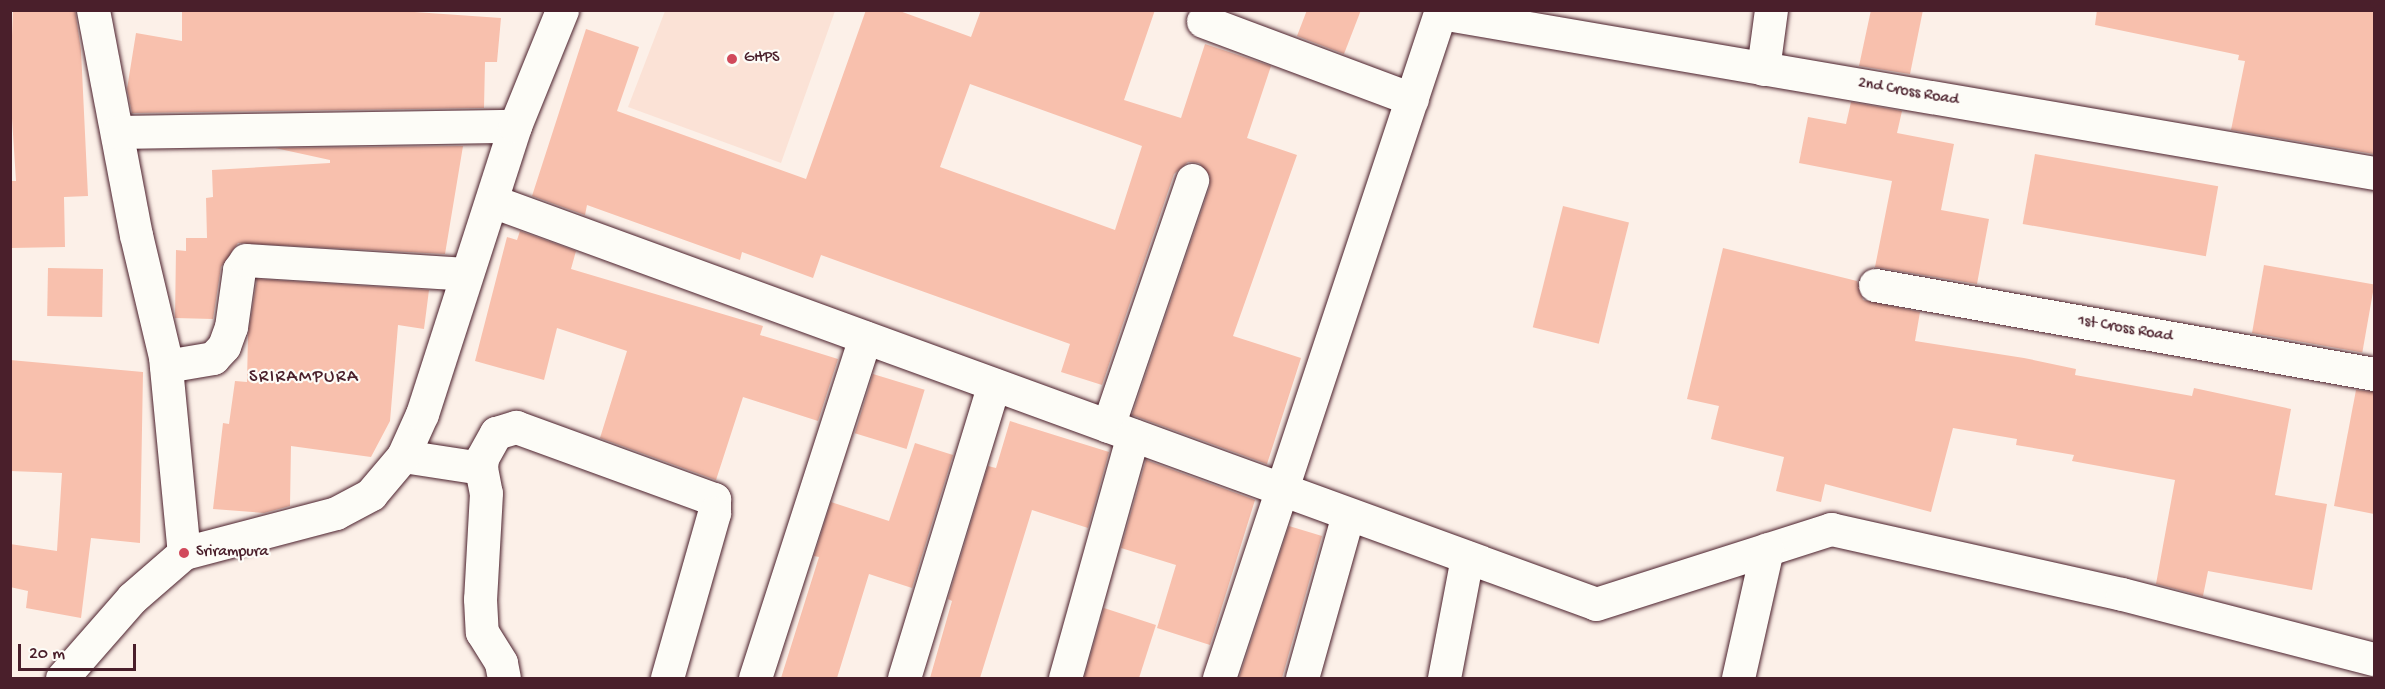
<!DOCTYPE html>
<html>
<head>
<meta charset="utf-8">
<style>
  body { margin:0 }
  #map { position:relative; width:2385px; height:689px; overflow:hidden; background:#fcf0e8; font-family:"Gochi Hand",sans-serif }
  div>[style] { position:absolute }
  .built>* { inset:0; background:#fbe2d6 }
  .building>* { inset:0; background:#f8c0ad; transform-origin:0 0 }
  .roads { filter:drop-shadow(0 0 2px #4a1f2b) drop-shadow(0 0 2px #4a1f2b) }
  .minor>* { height:33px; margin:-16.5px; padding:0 16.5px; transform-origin:16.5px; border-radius:16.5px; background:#fdfcf7 }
  .dots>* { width:16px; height:16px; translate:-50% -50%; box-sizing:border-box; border:3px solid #fdfcf7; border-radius:50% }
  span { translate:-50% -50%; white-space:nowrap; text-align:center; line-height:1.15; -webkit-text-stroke:4.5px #fdfcf7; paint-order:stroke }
  .poi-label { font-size:16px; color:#4a1f2b }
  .left { translate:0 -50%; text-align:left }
  .street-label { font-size:16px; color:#4a1f2b }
  .neighbourhood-label { font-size:18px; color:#4a1f2b; letter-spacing:1.5px }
  .frame { position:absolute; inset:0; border:12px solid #4a1f2b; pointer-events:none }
  .scale { position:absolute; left:18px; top:644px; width:118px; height:27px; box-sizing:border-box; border:3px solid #4a1f2b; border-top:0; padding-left:8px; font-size:18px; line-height:21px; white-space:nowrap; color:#4a1f2b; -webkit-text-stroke:4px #fdfcf7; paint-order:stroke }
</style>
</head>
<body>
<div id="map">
  <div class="built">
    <div style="clip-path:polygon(665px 11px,835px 11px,781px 163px,628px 107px)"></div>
  </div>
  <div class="building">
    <div style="clip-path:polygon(13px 10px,75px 10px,81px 50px,88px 196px,64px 197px,65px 247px,10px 248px,10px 181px,16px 181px,10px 87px)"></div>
    <div style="clip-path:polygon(182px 10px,386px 10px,501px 18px,497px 62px,485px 62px,484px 108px,132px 113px,127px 89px,136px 33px,182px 41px)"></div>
    <div style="clip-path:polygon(evenodd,866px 10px,897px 10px,971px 37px,981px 10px,1155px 10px,1124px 100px,1181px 118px,1205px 44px,1271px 66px,1247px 138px,1297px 155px,1233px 336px,1301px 358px,1267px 464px,1132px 415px,1210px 186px,1210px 176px,1199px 163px,1188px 162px,1174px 174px,1102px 385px,1061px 372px,1070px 344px,821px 255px,813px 278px,742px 252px,740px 260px,587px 205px,585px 215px,532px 196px,586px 29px,639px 47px,617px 111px,806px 179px,866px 10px,970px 84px,1142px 146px,1115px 230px,940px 167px,970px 84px)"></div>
    <div style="clip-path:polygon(1307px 10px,1361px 10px,1344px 54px,1297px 36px)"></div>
    <div style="clip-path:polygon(1871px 10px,1923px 10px,1910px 74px,1859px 66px)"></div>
    <div style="clip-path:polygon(2097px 10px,2374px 10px,2374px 154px,2231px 130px,2245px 61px,2238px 60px,2239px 55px,2095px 25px)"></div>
    <div style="clip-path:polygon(1851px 102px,1902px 111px,1897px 133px,1954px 144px,1941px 210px,1989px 219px,1977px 284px,1875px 267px,1892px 181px,1799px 163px,1808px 117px,1846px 124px)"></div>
    <div style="clip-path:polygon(463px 146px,445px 254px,238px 243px,221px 267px,213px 319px,175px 318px,176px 250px,186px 251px,186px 238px,207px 238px,206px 198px,213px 197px,212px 170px,330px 163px,330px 160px,275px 148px)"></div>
    <div style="left:2035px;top:154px;width:186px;height:71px;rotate:10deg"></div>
    <div style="left:1563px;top:206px;width:68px;height:125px;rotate:14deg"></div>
    <div style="clip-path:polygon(520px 231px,576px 251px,571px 269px,763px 326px,760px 335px,838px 359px,818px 421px,743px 397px,716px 480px,600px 438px,627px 351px,557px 328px,544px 380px,475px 361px,507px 237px,517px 240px)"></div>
    <div style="clip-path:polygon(1723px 248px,1857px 281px,1863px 300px,1920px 312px,1915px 341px,2024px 358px,2076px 369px,2075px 375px,2192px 396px,2194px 388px,2291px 409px,2275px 495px,2327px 504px,2312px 590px,2208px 571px,2203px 596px,2156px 584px,2175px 480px,2072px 461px,2074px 455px,2016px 445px,2017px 439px,1953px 428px,1931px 512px,1825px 484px,1821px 502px,1776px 491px,1784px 457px,1711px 439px,1719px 406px,1687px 399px)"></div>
    <div style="left:2264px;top:265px;width:112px;height:69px;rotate:10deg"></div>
    <div style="left:48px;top:268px;width:55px;height:48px;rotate:1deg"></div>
    <div style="clip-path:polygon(257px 279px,429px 290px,424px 329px,398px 325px,390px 421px,371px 457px,291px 446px,290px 506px,264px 513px,213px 509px,223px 423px,229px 424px,235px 381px,247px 382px,248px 335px)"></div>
    <div style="clip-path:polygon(10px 360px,143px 372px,140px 543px,91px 538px,81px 618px,26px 608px,28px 591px,10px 587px,10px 544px,57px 551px,62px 473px,10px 471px)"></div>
    <div style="left:873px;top:374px;width:54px;height:62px;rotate:17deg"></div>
    <div style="clip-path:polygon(2356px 390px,2374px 392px,2374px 514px,2334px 506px)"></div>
    <div style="clip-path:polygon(1010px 421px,1109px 452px,1088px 528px,1032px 510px,980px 678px,930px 678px,952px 601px,948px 599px,988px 466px,996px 468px)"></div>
    <div style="clip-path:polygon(915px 443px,953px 455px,912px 588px,869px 574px,837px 678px,781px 678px,819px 557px,814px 556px,831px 502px,889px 521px)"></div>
    <div style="clip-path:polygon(1146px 460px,1255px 500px,1210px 645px,1157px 628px,1176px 565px,1121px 548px)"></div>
    <div style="clip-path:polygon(1289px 526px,1322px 536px,1282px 678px,1239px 678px)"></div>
    <div style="clip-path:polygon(1104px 608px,1156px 625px,1139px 678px,1084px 678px)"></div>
  </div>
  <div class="roads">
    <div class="minor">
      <div style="left:93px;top:10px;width:229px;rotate:79.2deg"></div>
      <div style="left:136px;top:235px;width:125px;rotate:76.6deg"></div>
      <div style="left:165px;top:357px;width:197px;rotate:84.5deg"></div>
      <div style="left:1441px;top:13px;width:947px;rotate:9.73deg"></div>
      <div style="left:1203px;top:21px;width:223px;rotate:20.5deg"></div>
      <div style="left:1763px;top:69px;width:60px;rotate:-82.3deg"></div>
      <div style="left:117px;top:132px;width:398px;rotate:-0.9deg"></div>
      <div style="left:492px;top:201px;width:1175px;rotate:20.05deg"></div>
      <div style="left:1596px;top:604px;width:247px;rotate:-17.7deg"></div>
      <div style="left:1831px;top:529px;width:298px;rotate:12.6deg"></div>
      <div style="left:2122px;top:594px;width:260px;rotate:14.5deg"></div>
      <div style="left:1875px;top:285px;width:507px;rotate:10.11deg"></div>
      <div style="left:166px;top:366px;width:48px;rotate:-9.7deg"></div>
      <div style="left:213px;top:358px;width:16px;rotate:-47deg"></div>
      <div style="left:224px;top:346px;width:20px;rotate:-70deg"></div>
      <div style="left:231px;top:327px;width:58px;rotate:-82deg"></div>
      <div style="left:239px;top:270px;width:12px;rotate:-55deg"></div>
      <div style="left:246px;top:260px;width:220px;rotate:3.6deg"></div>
      <div style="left:1108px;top:426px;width:260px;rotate:-71.1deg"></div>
      <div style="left:403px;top:456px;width:79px;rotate:8.7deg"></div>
      <div style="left:481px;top:468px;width:10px;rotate:-84deg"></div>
      <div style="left:482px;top:458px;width:29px;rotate:-61deg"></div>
      <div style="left:496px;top:433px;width:21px;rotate:-17deg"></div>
      <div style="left:516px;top:427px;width:211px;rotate:20deg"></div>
      <div style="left:714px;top:499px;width:14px;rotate:90deg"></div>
      <div style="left:714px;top:513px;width:172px;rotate:105.9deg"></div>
      <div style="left:481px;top:468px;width:25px;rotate:79deg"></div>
      <div style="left:486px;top:493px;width:106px;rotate:93.2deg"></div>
      <div style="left:480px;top:599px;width:33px;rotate:87deg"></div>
      <div style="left:482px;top:632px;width:36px;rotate:58deg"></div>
      <div style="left:501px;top:663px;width:15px;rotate:79deg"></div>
      <div style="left:62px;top:678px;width:106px;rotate:-48.8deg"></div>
      <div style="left:132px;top:598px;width:69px;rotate:-40.9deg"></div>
      <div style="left:184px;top:553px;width:157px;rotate:-14.7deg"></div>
      <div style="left:336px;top:513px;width:40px;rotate:-28deg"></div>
      <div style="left:371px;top:494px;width:50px;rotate:-49.9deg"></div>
      <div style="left:403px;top:456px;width:46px;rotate:-65.7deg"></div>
      <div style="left:422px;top:414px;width:303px;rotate:-72.1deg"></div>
      <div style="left:515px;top:126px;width:125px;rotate:-67.9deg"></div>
      <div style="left:755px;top:678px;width:358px;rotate:-72.1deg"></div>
      <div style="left:904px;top:678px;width:307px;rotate:-73deg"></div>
      <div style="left:1065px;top:678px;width:252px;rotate:-74.4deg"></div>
      <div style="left:1219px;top:678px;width:704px;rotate:-71.62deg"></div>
      <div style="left:1302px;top:678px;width:170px;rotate:-74.3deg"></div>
      <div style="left:1444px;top:678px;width:123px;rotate:-79.2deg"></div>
      <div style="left:1738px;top:678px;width:132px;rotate:-77.3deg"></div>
    </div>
  </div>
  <div class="dots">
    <div style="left:732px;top:59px;background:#d1495b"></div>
    <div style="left:184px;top:553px;background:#d1495b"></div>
  </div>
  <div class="poi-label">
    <span class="left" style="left:744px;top:59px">GHPS</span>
    <span class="left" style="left:196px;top:553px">Srirampura</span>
  </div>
  <div class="street-label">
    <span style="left:1908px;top:93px;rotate:10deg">2nd Cross Road</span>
    <span style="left:2125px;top:330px;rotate:10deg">1st Cross Road</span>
  </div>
  <div class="neighbourhood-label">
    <span style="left:304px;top:378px">SRIRAMPURA</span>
  </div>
  <div class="frame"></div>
  <div class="scale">20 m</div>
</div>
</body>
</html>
